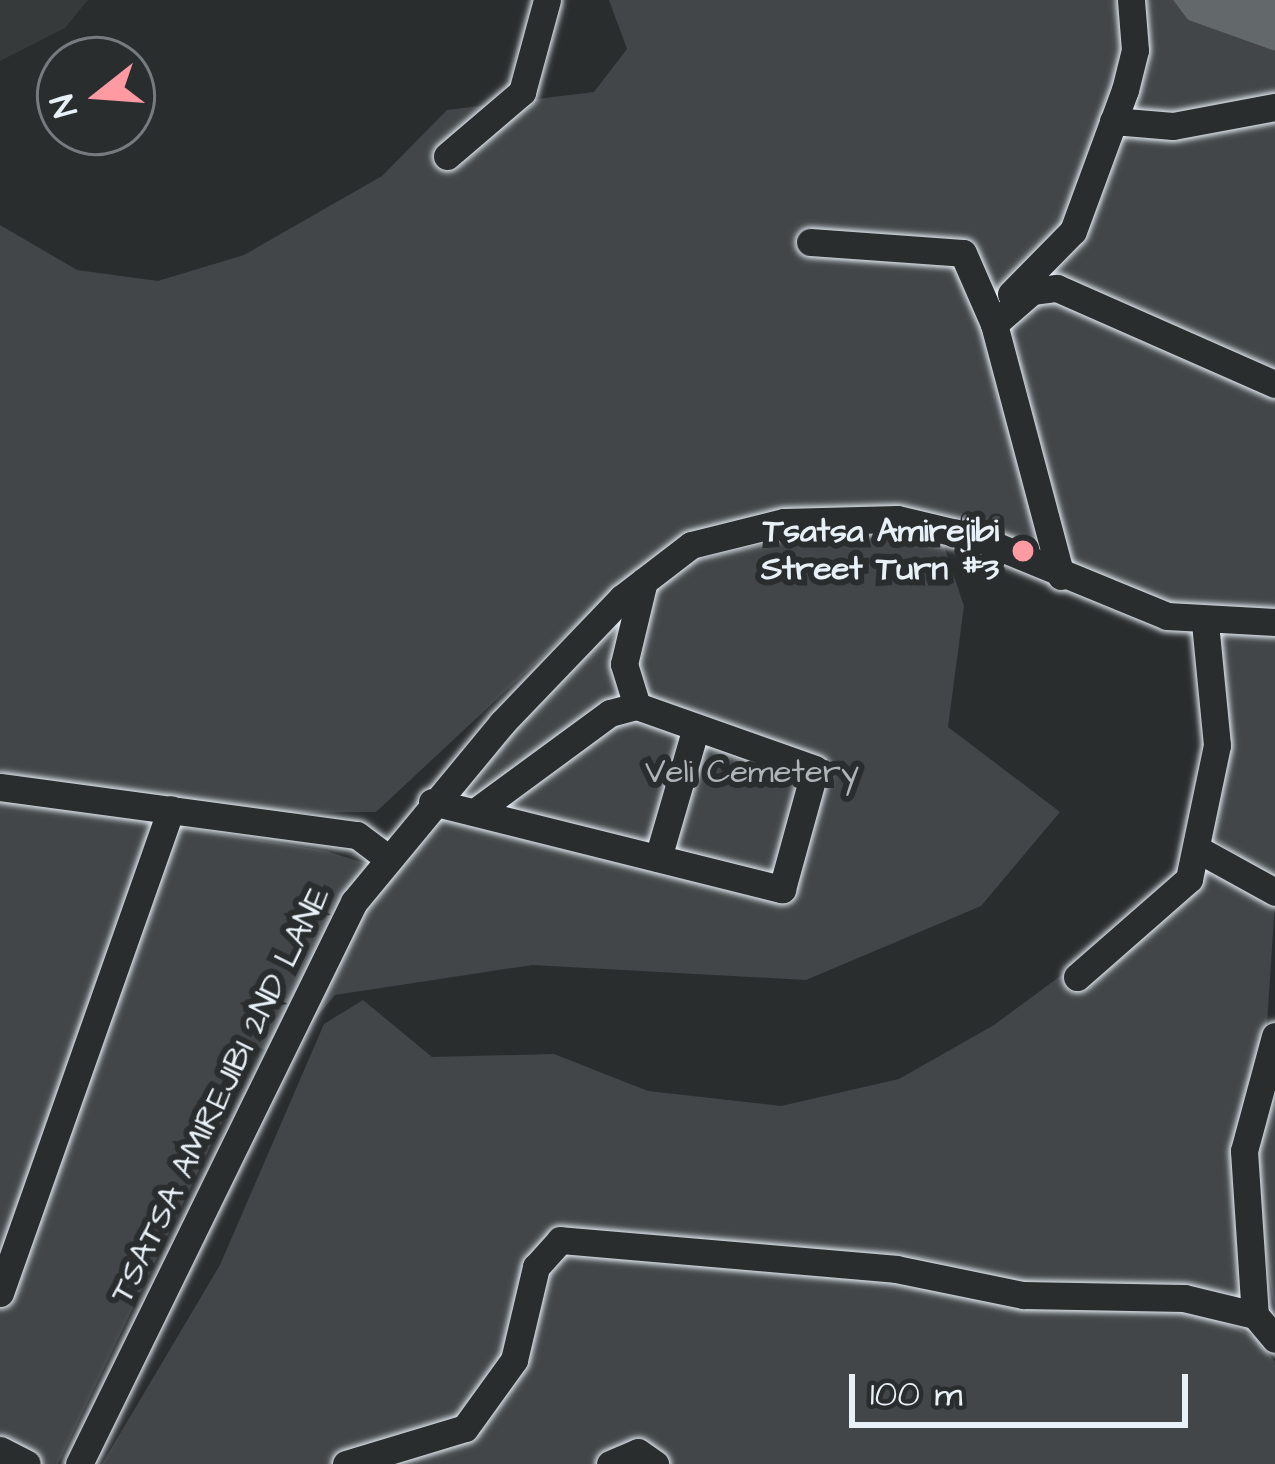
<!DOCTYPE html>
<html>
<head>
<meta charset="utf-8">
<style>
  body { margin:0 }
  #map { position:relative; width:1275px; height:1464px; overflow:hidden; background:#2a2d2e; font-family:"Architects Daughter",sans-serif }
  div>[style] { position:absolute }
  .built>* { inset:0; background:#363a3b }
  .green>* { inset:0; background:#424648 }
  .water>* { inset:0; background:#63686b }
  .roads { filter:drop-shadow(0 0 3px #e8f1f8) drop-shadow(0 0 3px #e8f1f8) }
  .minor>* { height:27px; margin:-13.5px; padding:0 13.5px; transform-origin:13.5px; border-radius:13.5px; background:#2a2d2e }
  .dots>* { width:33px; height:33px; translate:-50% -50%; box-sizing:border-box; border:6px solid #2a2d2e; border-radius:50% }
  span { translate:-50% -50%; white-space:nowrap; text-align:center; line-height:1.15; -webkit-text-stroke:12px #2a2d2e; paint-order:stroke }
  .poi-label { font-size:33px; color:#e8f1f8; font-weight:700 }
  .right { translate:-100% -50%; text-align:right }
  .park-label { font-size:33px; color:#aeb5ba }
  .street-label { font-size:33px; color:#e8f1f8 }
  .north { position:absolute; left:36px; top:36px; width:120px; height:120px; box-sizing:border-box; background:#2a2d2e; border:3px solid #767b7f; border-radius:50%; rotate:253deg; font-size:33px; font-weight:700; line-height:48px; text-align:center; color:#e8f1f8 }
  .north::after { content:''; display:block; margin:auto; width:42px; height:54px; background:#ff9aa2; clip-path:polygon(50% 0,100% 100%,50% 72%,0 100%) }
  .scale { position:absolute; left:849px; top:1374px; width:339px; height:54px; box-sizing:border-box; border:6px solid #e8f1f8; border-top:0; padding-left:15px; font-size:36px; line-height:42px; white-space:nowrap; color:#e8f1f8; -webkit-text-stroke:9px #2a2d2e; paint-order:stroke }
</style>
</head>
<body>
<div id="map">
  <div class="built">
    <div style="clip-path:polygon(0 0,88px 0,65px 28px,0 61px)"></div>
  </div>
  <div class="green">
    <div style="clip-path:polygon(609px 0,1173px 0,1188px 20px,1275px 51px,1275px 376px,1065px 282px,999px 313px,963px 246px,945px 238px,803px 238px,960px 265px,1047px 522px,1038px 547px,933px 518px,691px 534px,584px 618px,376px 812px,243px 813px,0 772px,0 225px,77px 270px,158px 281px,244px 255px,382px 176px,447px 110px,594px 92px,627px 49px)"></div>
    <div style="clip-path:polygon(1059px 295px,1275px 391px,1275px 614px,1185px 612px,1072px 570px,1005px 339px,1024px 305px)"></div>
    <div style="clip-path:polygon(811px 533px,942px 540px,964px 606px,948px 727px,1060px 812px,981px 906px,806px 980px,532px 965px,335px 995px,283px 1057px,258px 1047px,58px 1464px,0 1464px,0 797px,326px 851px,392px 872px,512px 726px,676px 565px)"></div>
    <div style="clip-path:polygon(1234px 630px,1275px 630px,1275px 885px,1212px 836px,1219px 637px)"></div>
    <div style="clip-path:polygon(1205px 869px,1275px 902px,1249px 1298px,1199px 1309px,1258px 1339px,1275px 1362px,1275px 1464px,102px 1464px,220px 1265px,324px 1024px,363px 1000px,432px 1057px,554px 1054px,648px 1091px,781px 1106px,899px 1079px,994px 1025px)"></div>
    <div style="clip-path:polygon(1275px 1071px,1275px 1312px,1251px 1158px)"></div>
  </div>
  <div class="water">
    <div style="clip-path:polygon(1173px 0,1275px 0,1275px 51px,1188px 20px)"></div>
  </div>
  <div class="roads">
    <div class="minor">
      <div style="left:1113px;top:121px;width:60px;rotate:4.8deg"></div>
      <div style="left:1173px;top:126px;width:104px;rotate:-10.6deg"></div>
      <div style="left:447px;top:156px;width:99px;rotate:-40.5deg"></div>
      <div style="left:522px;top:92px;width:95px;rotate:-74.8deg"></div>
      <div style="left:810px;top:242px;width:153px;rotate:4.1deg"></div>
      <div style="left:963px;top:253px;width:77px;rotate:66.4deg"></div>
      <div style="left:1011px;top:294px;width:88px;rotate:-45.5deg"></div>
      <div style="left:1073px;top:231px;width:150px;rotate:-69.8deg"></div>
      <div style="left:1125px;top:90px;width:41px;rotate:-76deg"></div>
      <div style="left:1135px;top:50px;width:50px;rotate:-94.6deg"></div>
      <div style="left:1061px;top:576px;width:261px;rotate:-104.9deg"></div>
      <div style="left:994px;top:324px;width:50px;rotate:-41deg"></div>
      <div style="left:1032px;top:291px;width:25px;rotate:-7deg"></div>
      <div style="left:1057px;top:288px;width:238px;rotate:23.8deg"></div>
      <div style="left:0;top:787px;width:360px;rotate:7.7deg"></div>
      <div style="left:357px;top:835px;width:38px;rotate:37deg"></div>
      <div style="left:432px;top:802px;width:361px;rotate:14deg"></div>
      <div style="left:782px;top:889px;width:124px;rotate:-74.6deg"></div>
      <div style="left:815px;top:769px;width:189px;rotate:-160.5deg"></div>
      <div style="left:637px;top:706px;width:44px;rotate:-107.2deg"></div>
      <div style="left:624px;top:664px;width:85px;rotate:-76.5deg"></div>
      <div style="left:475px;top:812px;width:167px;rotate:-36.3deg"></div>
      <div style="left:610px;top:713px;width:28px;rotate:-15deg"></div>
      <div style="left:1199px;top:850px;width:87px;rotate:28.9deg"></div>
      <div style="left:658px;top:858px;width:136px;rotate:-73.8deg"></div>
      <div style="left:1077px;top:977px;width:149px;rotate:-41.2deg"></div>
      <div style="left:1189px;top:879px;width:137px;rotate:-78.2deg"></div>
      <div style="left:1217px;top:745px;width:123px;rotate:-95.6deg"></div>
      <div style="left:1275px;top:1036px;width:119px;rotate:105.1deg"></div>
      <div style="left:1244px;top:1151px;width:164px;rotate:86.2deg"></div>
      <div style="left:1255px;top:1315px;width:31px;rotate:50deg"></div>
      <div style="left:0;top:1293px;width:513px;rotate:-70.54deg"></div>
      <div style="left:0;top:1450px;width:30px;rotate:27deg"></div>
      <div style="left:79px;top:1464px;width:626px;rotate:-63.93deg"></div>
      <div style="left:354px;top:902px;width:232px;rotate:-50.4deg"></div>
      <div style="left:502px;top:723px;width:173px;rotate:-46.2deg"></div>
      <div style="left:622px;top:598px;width:87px;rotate:-37.5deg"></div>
      <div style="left:691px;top:545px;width:96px;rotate:-13.9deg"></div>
      <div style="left:784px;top:522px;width:113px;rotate:-1.5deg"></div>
      <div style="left:897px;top:519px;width:82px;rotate:13.4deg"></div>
      <div style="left:977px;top:538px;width:205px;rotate:22.3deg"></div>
      <div style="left:1167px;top:616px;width:108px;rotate:3.2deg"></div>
      <div style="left:346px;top:1464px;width:124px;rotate:-16.8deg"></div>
      <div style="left:465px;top:1428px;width:84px;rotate:-54.2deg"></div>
      <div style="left:514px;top:1360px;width:96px;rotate:-76.7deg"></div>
      <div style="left:536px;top:1267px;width:36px;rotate:-48deg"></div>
      <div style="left:560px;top:1240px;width:337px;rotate:4.9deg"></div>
      <div style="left:896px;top:1269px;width:130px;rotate:11.6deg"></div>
      <div style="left:1023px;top:1295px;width:161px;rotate:1.1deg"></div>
      <div style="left:1184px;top:1298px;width:73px;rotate:13.5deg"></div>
      <div style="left:610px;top:1464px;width:30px;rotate:-23deg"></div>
      <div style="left:638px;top:1452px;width:21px;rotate:35deg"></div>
    </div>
  </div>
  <div class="dots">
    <div style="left:1023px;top:551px;background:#ff9aa2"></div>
  </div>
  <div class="poi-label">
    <span class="right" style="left:999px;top:551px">Tsatsa Amirejibi<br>Street Turn #3</span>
  </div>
  <div class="park-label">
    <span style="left:752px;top:773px">Veli Cemetery</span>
  </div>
  <div class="street-label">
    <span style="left:221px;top:1095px;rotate:-64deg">TSATSA AMIREJIBI 2ND LANE</span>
  </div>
  <div class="north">N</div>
  <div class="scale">100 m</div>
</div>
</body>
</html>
